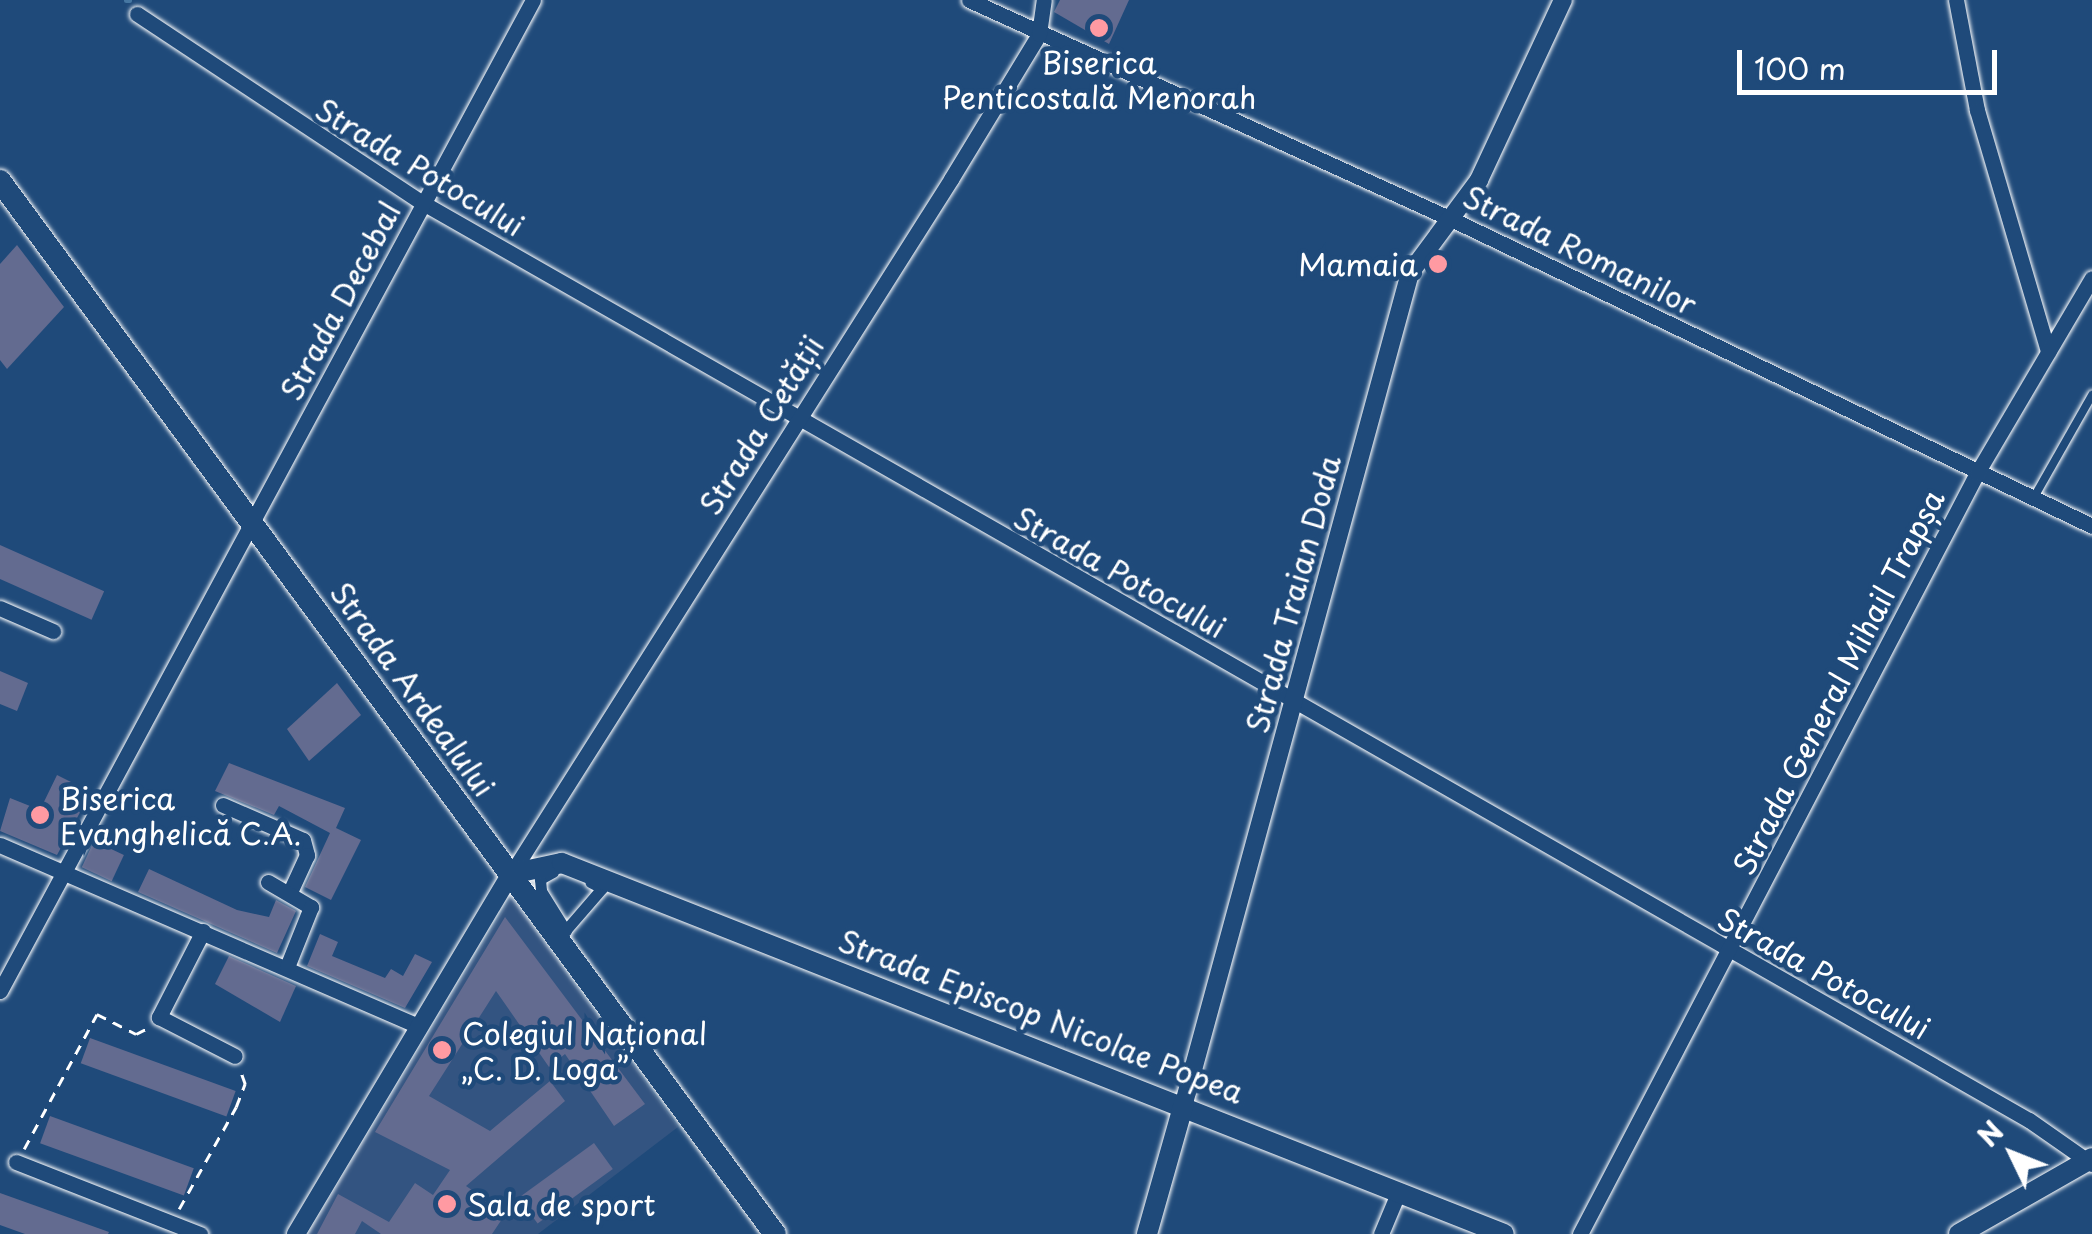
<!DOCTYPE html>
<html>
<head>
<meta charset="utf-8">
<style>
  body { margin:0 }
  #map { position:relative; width:2092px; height:1234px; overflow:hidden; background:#1f4a7a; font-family:"Playpen Sans",sans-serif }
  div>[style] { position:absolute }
  .built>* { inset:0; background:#335481 }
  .stream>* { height:5px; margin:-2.5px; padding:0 2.5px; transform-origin:2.5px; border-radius:2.5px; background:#4677a2 }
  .building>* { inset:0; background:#636b90; transform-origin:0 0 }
  .path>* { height:2.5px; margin-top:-1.25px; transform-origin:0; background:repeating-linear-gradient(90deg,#fff 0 10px,transparent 0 18px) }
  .roads { filter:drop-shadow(0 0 2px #fff) drop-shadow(0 0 2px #fff) }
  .service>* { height:8px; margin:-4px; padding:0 4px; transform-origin:4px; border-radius:4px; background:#1f4a7a }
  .pedestrian>* { height:11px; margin:-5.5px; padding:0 5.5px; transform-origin:5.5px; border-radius:5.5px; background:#1f4a7a }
  .minor>* { height:15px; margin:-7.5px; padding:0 7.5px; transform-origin:7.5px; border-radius:7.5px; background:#1f4a7a }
  .tertiary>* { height:18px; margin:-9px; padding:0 9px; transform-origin:9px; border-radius:9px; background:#1f4a7a }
  .secondary>* { height:20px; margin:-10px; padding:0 10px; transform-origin:10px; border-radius:10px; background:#1f4a7a }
  .primary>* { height:22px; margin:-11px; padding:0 11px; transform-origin:11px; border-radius:11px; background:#1f4a7a }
  .dots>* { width:28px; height:28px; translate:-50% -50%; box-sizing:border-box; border:5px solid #1f4a7a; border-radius:50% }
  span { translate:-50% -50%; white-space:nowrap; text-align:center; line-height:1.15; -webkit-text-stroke:9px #1f4a7a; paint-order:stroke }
  .poi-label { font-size:30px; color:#fff }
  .right { translate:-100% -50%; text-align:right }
  .left { translate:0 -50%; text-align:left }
  .street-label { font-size:30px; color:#fff }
  .north { position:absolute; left:1962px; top:1104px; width:100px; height:100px; -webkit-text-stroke:8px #1f4a7a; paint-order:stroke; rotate:313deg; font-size:28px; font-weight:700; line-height:40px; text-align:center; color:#fff }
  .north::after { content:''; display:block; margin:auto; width:35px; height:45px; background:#fff; clip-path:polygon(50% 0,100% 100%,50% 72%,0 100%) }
  .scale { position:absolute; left:1737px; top:50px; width:260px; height:45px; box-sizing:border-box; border:5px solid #fff; border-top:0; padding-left:12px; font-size:30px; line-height:35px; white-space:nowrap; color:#fff; -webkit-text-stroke:8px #1f4a7a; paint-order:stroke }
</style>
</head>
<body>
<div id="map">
  <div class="built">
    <div style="clip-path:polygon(511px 897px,678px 1127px,538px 1234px,308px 1234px)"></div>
  </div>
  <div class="stream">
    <div style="left:126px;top:0;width:3px"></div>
  </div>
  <div class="building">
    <div style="clip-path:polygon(1060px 0,1129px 0,1109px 44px,1054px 12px)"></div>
    <div style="clip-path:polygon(17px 245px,64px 307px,7px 369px,0 360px,0 264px)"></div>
    <div style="left:0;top:545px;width:114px;height:31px;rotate:24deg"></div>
    <div style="clip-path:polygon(0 671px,28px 683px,17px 711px,0 704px)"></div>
    <div style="clip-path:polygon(337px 683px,361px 715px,309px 761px,287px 729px)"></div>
    <div style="clip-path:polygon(229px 763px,345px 808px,336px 828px,361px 840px,331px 900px,305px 887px,330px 833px,279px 806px,274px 815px,215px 791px)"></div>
    <div style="clip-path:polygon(57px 775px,91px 792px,57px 855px,0 831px,10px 798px,40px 810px)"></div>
    <div style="left:94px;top:841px;width:33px;height:29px;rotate:25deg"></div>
    <div style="clip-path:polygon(149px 869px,237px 910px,269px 917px,276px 900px,296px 911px,277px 953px,138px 892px)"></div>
    <div style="clip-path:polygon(505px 917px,645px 1104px,614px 1126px,565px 1054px,549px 1067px,496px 991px,429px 1096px,490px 1131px,550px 1081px,565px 1101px,466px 1186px,506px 1213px,492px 1234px,381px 1234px,362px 1221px,355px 1234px,317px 1234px,338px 1194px,389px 1222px,415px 1183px,433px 1195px,450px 1170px,375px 1132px)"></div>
    <div style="clip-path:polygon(320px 934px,338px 942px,332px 956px,385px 978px,391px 969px,403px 976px,415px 954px,432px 962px,405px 1008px,307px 966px)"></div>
    <div style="clip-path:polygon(229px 956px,296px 986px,280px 1022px,215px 984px)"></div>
    <div style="left:90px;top:1038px;width:155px;height:27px;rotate:20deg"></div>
    <div style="left:50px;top:1116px;width:153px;height:29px;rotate:20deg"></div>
    <div style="left:594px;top:1143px;width:32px;height:93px;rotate:54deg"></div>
    <div style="clip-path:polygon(0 1193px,109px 1232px,108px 1234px,25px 1234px,0 1225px)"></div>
  </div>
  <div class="path">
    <div style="left:24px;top:1149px;width:153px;rotate:-61.6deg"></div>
    <div style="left:97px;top:1014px;width:44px;rotate:27.1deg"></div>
    <div style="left:136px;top:1034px;width:13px;rotate:-27deg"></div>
    <div style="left:179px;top:1209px;width:117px;rotate:-60.8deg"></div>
    <div style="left:236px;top:1107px;width:25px;rotate:-69deg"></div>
    <div style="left:245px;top:1084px;width:15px;rotate:-110deg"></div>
  </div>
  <div class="roads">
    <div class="service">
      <div style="left:2033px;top:499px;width:120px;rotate:-60.4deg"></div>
    </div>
    <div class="pedestrian">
      <div style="left:553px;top:872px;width:15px;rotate:152deg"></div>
      <div style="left:540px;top:879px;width:12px;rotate:85deg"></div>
      <div style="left:541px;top:891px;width:47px;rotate:58deg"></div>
      <div style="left:558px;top:939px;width:67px;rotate:-49.2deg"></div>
      <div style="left:602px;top:888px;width:13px;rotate:-153deg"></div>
    </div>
    <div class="minor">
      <div style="left:969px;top:0;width:527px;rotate:24.43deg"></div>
      <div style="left:1449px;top:218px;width:713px;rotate:25.59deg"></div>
      <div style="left:1956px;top:0;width:112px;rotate:79.2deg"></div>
      <div style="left:1977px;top:110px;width:252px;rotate:73.6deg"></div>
      <div style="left:137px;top:14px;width:343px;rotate:33.5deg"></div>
      <div style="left:423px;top:203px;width:1849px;rotate:29.73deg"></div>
      <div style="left:2029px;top:1120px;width:77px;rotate:34.9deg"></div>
      <div style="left:0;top:608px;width:58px;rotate:23.5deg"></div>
      <div style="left:223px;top:805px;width:87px;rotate:23.6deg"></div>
      <div style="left:303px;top:840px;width:16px;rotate:75deg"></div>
      <div style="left:307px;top:855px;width:41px;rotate:114.7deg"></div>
      <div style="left:0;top:845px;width:456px;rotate:23.4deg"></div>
      <div style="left:511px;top:874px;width:823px;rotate:-57.66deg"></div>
      <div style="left:951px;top:179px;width:170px;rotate:-58.7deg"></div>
      <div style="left:1039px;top:34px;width:34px;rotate:-82deg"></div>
      <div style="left:268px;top:882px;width:50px;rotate:30.2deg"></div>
      <div style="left:311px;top:907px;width:65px;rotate:111.8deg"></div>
      <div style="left:203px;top:931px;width:97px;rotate:117.1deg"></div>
      <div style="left:159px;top:1017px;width:85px;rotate:27.2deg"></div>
      <div style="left:0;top:991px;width:1125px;rotate:-61.73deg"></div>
      <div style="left:16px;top:1162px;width:198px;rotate:21.4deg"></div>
      <div style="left:1381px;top:1234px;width:47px;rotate:-67.3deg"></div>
      <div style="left:1580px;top:1234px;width:858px;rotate:-62.45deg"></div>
      <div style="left:1977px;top:473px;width:226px;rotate:-59.5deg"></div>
    </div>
    <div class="tertiary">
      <div style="left:1184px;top:1103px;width:860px;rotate:-74.77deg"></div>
      <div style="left:1410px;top:273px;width:116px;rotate:-53.4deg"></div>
      <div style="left:1479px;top:180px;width:199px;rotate:-65deg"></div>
      <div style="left:296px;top:1234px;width:419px;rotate:-59.2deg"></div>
    </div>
    <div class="secondary">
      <div style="left:511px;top:874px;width:52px;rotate:-12.2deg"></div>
      <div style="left:562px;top:863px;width:1012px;rotate:21.5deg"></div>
      <div style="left:1147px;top:1234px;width:136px;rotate:-74.2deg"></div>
      <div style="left:1959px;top:1234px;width:153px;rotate:-29.7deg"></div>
    </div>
    <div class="primary">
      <div style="left:0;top:181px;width:1307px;rotate:53.65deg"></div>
    </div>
  </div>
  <div class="dots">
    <div style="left:1099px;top:28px;background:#ff9aa2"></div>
    <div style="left:1438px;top:264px;background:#ff9aa2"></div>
    <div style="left:40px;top:815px;background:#ff9aa2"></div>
    <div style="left:442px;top:1050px;background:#ff9aa2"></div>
    <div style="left:447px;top:1204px;background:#ff9aa2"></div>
  </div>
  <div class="poi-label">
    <span style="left:1099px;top:79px">Biserica<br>Penticostală Menorah</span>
    <span class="right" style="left:1418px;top:264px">Mamaia</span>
    <span class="left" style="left:60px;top:815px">Biserica<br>Evanghelică C.A.</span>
    <span class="left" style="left:462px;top:1050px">Colegiul Național<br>„C. D. Loga”</span>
    <span class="left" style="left:467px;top:1204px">Sala de sport</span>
  </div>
  <div class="street-label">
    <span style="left:420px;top:167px;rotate:31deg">Strada Potocului</span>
    <span style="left:1580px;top:250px;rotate:26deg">Strada Romanilor</span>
    <span style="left:340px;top:301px;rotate:-62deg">Strada Decebal</span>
    <span style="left:761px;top:425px;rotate:-58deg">Strada Cetății</span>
    <span style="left:1120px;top:572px;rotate:29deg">Strada Potocului</span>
    <span style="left:1293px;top:594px;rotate:-75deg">Strada Traian Doda</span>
    <span style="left:1838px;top:682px;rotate:-63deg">Strada General Mihail Trapșa</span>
    <span style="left:413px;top:689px;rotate:54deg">Strada Ardealului</span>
    <span style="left:1824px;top:973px;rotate:29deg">Strada Potocului</span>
    <span style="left:1041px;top:1016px;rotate:21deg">Strada Episcop Nicolae Popea</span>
  </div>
  <div class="north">N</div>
  <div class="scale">100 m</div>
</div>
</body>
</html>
